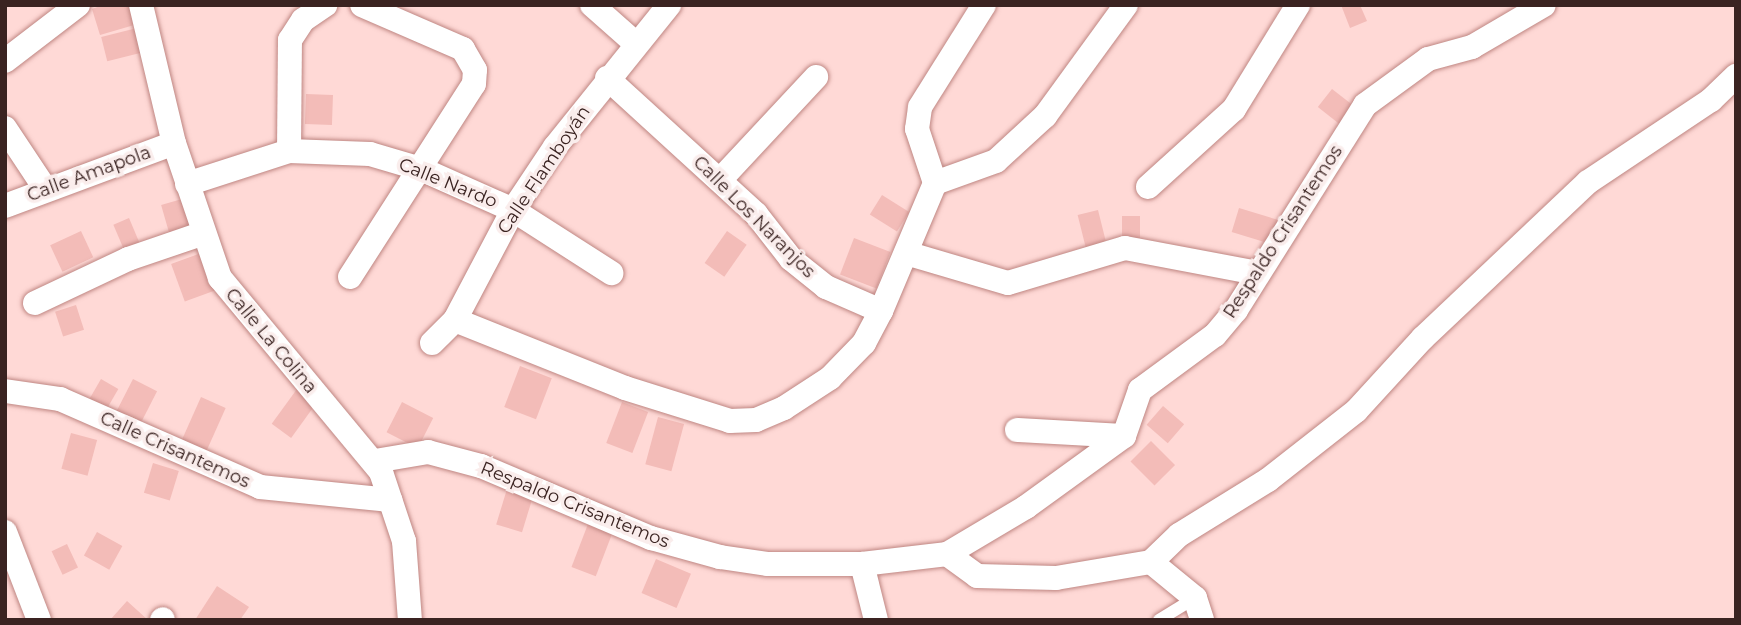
<!DOCTYPE html>
<html>
<head>
<meta charset="utf-8">
<style>
  body { margin:0 }
  #map { position:relative; width:1741px; height:625px; overflow:hidden; background:#ffd9d6; font-family:Montserrat,sans-serif }
  div>[style] { position:absolute }
  .building>* { inset:0; background:#f3bcb8; transform-origin:0 0 }
  .roads { filter:drop-shadow(0 0 2px #bf8682) drop-shadow(0 0 2px #bf8682) }
  .lane>* { height:12px; margin:-6px; padding:0 6px; transform-origin:6px; border-radius:6px; background:#fff }
  .street>* { height:24px; margin:-12px; padding:0 12px; transform-origin:12px; border-radius:12px; background:#fff }
  span { translate:-50% -50%; white-space:nowrap; text-align:center; line-height:1.15; -webkit-text-stroke:7px #faedec; paint-order:stroke }
  .street-label { font-size:18px; color:#3a2321 }
  .frame { position:absolute; inset:0; border:7px solid #3a2321; pointer-events:none }
</style>
</head>
<body>
<div id="map">
  <div class="building">
    <div style="clip-path:polygon(103px 5px,136px 5px,141px 23px,100px 35px,92px 9px)"></div>
    <div style="clip-path:polygon(1341px 5px,1360px 5px,1367px 21px,1350px 28px)"></div>
    <div style="left:141px;top:27px;width:25px;height:41px;rotate:76deg"></div>
    <div style="left:1332px;top:89px;width:29px;height:23px;rotate:38deg"></div>
    <div style="left:306px;top:94px;width:27px;height:30px;rotate:2deg"></div>
    <div style="left:882px;top:195px;width:32px;height:23px;rotate:32deg"></div>
    <div style="left:189px;top:197px;width:37px;height:29px;rotate:74deg"></div>
    <div style="left:1239px;top:208px;width:41px;height:25px;rotate:17deg"></div>
    <div style="left:1098px;top:210px;width:34px;height:21px;rotate:76deg"></div>
    <div style="left:1122px;top:216px;width:18px;height:22px"></div>
    <div style="left:129px;top:218px;width:33px;height:17px;rotate:67deg"></div>
    <div style="left:81px;top:231px;width:29px;height:34px;rotate:65deg"></div>
    <div style="left:727px;top:231px;width:24px;height:39px;rotate:35deg"></div>
    <div style="left:854px;top:238px;width:39px;height:39px;rotate:21deg"></div>
    <div style="left:204px;top:252px;width:40px;height:35px;rotate:70deg"></div>
    <div style="left:76px;top:305px;width:26px;height:22px;rotate:72deg"></div>
    <div style="left:520px;top:366px;width:34px;height:44px;rotate:21deg"></div>
    <div style="left:101px;top:379px;width:20px;height:31px;rotate:30deg"></div>
    <div style="left:133px;top:379px;width:27px;height:38px;rotate:27deg"></div>
    <div style="left:297px;top:389px;width:24px;height:43px;rotate:36deg"></div>
    <div style="left:201px;top:397px;width:27px;height:51px;rotate:24deg"></div>
    <div style="left:402px;top:402px;width:35px;height:34px;rotate:27deg"></div>
    <div style="left:622px;top:402px;width:28px;height:44px;rotate:21deg"></div>
    <div style="left:1163px;top:406px;width:28px;height:25px;rotate:41deg"></div>
    <div style="left:658px;top:417px;width:27px;height:49px;rotate:15deg"></div>
    <div style="left:71px;top:433px;width:27px;height:37px;rotate:15deg"></div>
    <div style="left:1151px;top:441px;width:34px;height:29px;rotate:45deg"></div>
    <div style="left:153px;top:463px;width:27px;height:31px;rotate:17deg"></div>
    <div style="left:507px;top:489px;width:27px;height:37px;rotate:17deg"></div>
    <div style="left:588px;top:524px;width:26px;height:46px;rotate:21deg"></div>
    <div style="left:97px;top:532px;width:29px;height:27px;rotate:29deg"></div>
    <div style="left:67px;top:544px;width:26px;height:17px;rotate:65deg"></div>
    <div style="left:656px;top:559px;width:38px;height:37px;rotate:23deg"></div>
    <div style="clip-path:polygon(217px 586px,249px 607px,240px 620px,195px 620px)"></div>
    <div style="clip-path:polygon(127px 601px,148px 620px,110px 620px)"></div>
  </div>
  <div class="roads">
    <div class="lane">
      <div style="left:1159px;top:620px;width:42px;rotate:-31.4deg"></div>
    </div>
    <div class="street">
      <div style="left:141px;top:5px;width:142px;rotate:76.6deg"></div>
      <div style="left:174px;top:143px;width:143px;rotate:71.2deg"></div>
      <div style="left:220px;top:278px;width:252px;rotate:50.3deg"></div>
      <div style="left:381px;top:472px;width:73px;rotate:71.6deg"></div>
      <div style="left:404px;top:541px;width:79px;rotate:85.7deg"></div>
      <div style="left:592px;top:5px;width:56px;rotate:41.4deg"></div>
      <div style="left:5px;top:61px;width:92px;rotate:-37.5deg"></div>
      <div style="left:607px;top:78px;width:202px;rotate:42.4deg"></div>
      <div style="left:756px;top:214px;width:57px;rotate:52.1deg"></div>
      <div style="left:791px;top:259px;width:45px;rotate:38.7deg"></div>
      <div style="left:826px;top:287px;width:60px;rotate:23.6deg"></div>
      <div style="left:5px;top:128px;width:71px;rotate:56.5deg"></div>
      <div style="left:289px;top:151px;width:111px;rotate:-89.5deg"></div>
      <div style="left:290px;top:40px;width:24px;rotate:-57deg"></div>
      <div style="left:303px;top:20px;width:27px;rotate:-34deg"></div>
      <div style="left:720px;top:180px;width:141px;rotate:-47deg"></div>
      <div style="left:935px;top:183px;width:65px;rotate:-19.8deg"></div>
      <div style="left:996px;top:161px;width:67px;rotate:-42.6deg"></div>
      <div style="left:1045px;top:116px;width:137px;rotate:-53.9deg"></div>
      <div style="left:187px;top:184px;width:107px;rotate:-17.9deg"></div>
      <div style="left:289px;top:151px;width:81px;rotate:2.1deg"></div>
      <div style="left:370px;top:154px;width:53px;rotate:16.4deg"></div>
      <div style="left:421px;top:169px;width:101px;rotate:24deg"></div>
      <div style="left:513px;top:210px;width:117px;rotate:32.7deg"></div>
      <div style="left:1148px;top:187px;width:116px;rotate:-42.2deg"></div>
      <div style="left:1234px;top:109px;width:122px;rotate:-58.4deg"></div>
      <div style="left:5px;top:206px;width:180px;rotate:-20.4deg"></div>
      <div style="left:906px;top:253px;width:106px;rotate:16.4deg"></div>
      <div style="left:1008px;top:283px;width:122px;rotate:-16.7deg"></div>
      <div style="left:1125px;top:248px;width:134px;rotate:10.7deg"></div>
      <div style="left:350px;top:277px;width:229px;rotate:-57.3deg"></div>
      <div style="left:474px;top:84px;width:14px;rotate:-86deg"></div>
      <div style="left:475px;top:70px;width:24px;rotate:-120deg"></div>
      <div style="left:463px;top:49px;width:110px;rotate:-156.5deg"></div>
      <div style="left:35px;top:303px;width:103px;rotate:-25.3deg"></div>
      <div style="left:128px;top:259px;width:77px;rotate:-18.9deg"></div>
      <div style="left:455px;top:320px;width:183px;rotate:21.8deg"></div>
      <div style="left:625px;top:388px;width:110px;rotate:17.4deg"></div>
      <div style="left:730px;top:421px;width:26px;rotate:-2deg"></div>
      <div style="left:756px;top:420px;width:30px;rotate:-23deg"></div>
      <div style="left:784px;top:408px;width:55px;rotate:-33.1deg"></div>
      <div style="left:830px;top:378px;width:49px;rotate:-45.8deg"></div>
      <div style="left:864px;top:343px;width:36px;rotate:-62deg"></div>
      <div style="left:881px;top:311px;width:139px;rotate:-67.1deg"></div>
      <div style="left:935px;top:183px;width:57px;rotate:-108.4deg"></div>
      <div style="left:917px;top:129px;width:22px;rotate:-82deg"></div>
      <div style="left:920px;top:107px;width:120px;rotate:-57.9deg"></div>
      <div style="left:432px;top:343px;width:33px;rotate:-45deg"></div>
      <div style="left:455px;top:320px;width:124px;rotate:-62.2deg"></div>
      <div style="left:513px;top:210px;width:76px;rotate:-56.3deg"></div>
      <div style="left:555px;top:147px;width:182px;rotate:-51.2deg"></div>
      <div style="left:5px;top:391px;width:56px;rotate:8.3deg"></div>
      <div style="left:60px;top:399px;width:219px;rotate:23.7deg"></div>
      <div style="left:260px;top:487px;width:131px;rotate:5.7deg"></div>
      <div style="left:1017px;top:430px;width:107px;rotate:3.2deg"></div>
      <div style="left:375px;top:461px;width:54px;rotate:-9.6deg"></div>
      <div style="left:428px;top:452px;width:55px;rotate:14.8deg"></div>
      <div style="left:481px;top:466px;width:185px;rotate:23deg"></div>
      <div style="left:651px;top:538px;width:72px;rotate:15.4deg"></div>
      <div style="left:720px;top:557px;width:49px;rotate:8.3deg"></div>
      <div style="left:768px;top:564px;width:94px"></div>
      <div style="left:862px;top:564px;width:86px;rotate:-6.7deg"></div>
      <div style="left:947px;top:554px;width:92px;rotate:-30.7deg"></div>
      <div style="left:1026px;top:507px;width:121px;rotate:-35.9deg"></div>
      <div style="left:1124px;top:436px;width:49px;rotate:-70.8deg"></div>
      <div style="left:1140px;top:390px;width:93px;rotate:-36.3deg"></div>
      <div style="left:1215px;top:335px;width:33px;rotate:-50deg"></div>
      <div style="left:1236px;top:310px;width:242px;rotate:-57.8deg"></div>
      <div style="left:1365px;top:105px;width:78px;rotate:-36.1deg"></div>
      <div style="left:1428px;top:59px;width:46px;rotate:-15.3deg"></div>
      <div style="left:1472px;top:47px;width:83px;rotate:-30.3deg"></div>
      <div style="left:5px;top:532px;width:94px;rotate:68.9deg"></div>
      <div style="left:947px;top:554px;width:37px;rotate:36deg"></div>
      <div style="left:977px;top:576px;width:79px;rotate:1.5deg"></div>
      <div style="left:1056px;top:578px;width:96px;rotate:-9.6deg"></div>
      <div style="left:1151px;top:562px;width:39px;rotate:-44deg"></div>
      <div style="left:1179px;top:535px;width:105px;rotate:-31.7deg"></div>
      <div style="left:1268px;top:480px;width:112px;rotate:-38.1deg"></div>
      <div style="left:1356px;top:411px;width:99px;rotate:-47.5deg"></div>
      <div style="left:1423px;top:338px;width:227px;rotate:-43.4deg"></div>
      <div style="left:1588px;top:182px;width:148px;rotate:-33.7deg"></div>
      <div style="left:1711px;top:100px;width:35px;rotate:-44deg"></div>
      <div style="left:1151px;top:562px;width:57px;rotate:39.3deg"></div>
      <div style="left:1195px;top:598px;width:23px;rotate:72deg"></div>
      <div style="left:862px;top:564px;width:58px;rotate:76deg"></div>
      <div style="left:162px;top:620px;width:1px;rotate:-45deg"></div>
    </div>
  </div>
  <div class="street-label">
    <span style="left:544px;top:170px;rotate:-56deg">Calle Flamboyán</span>
    <span style="left:89px;top:174px;rotate:-20deg">Calle Amapola</span>
    <span style="left:448px;top:183px;rotate:22deg">Calle Nardo</span>
    <span style="left:754px;top:217px;rotate:45deg">Calle Los Naranjos</span>
    <span style="left:1283px;top:232px;rotate:-57deg">Respaldo Crisantemos</span>
    <span style="left:271px;top:341px;rotate:50deg">Calle La Colina</span>
    <span style="left:175px;top:450px;rotate:24deg">Calle Crisantemos</span>
    <span style="left:575px;top:505px;rotate:22deg">Respaldo Crisantemos</span>
  </div>
  <div class="frame"></div>
</div>
</body>
</html>
